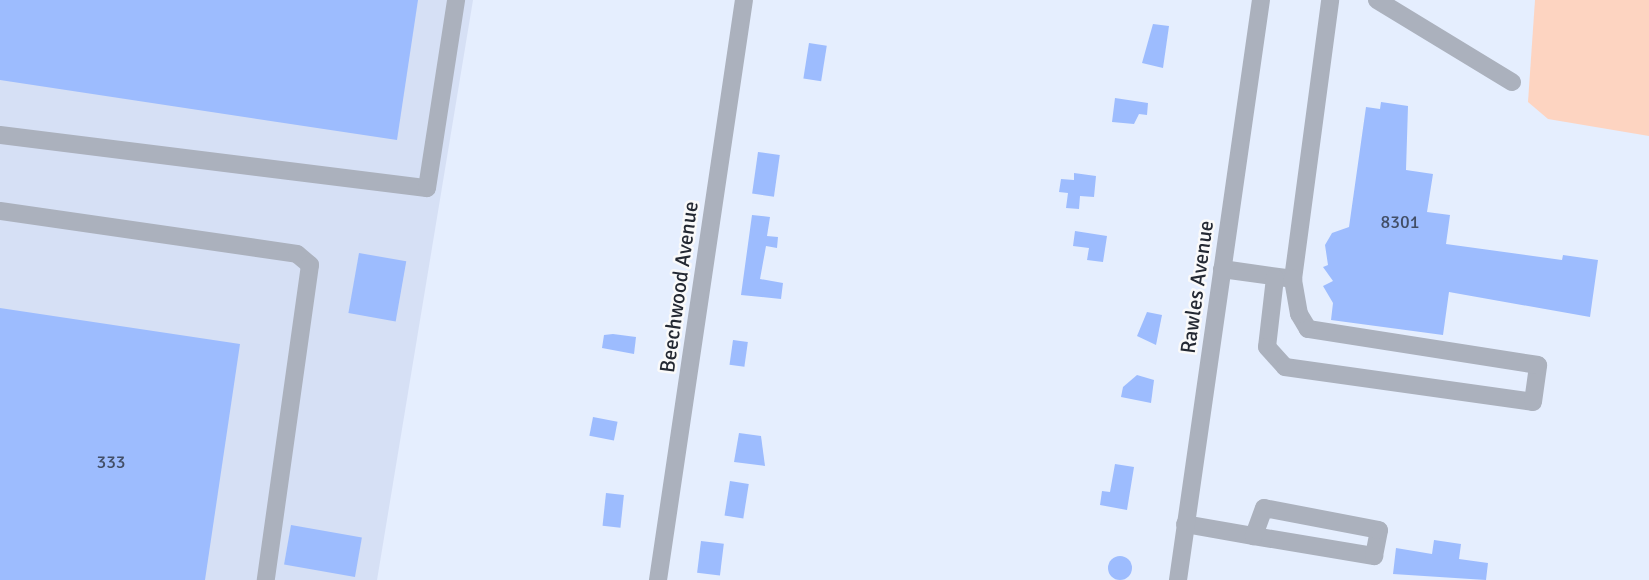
<!DOCTYPE html>
<html>
<head>
<meta charset="utf-8">
<style>
  body { margin:0 }
  #map { position:relative; width:1649px; height:580px; overflow:hidden; background:#e5eefe; font-family:Signika,sans-serif }
  div>[style] { position:absolute }
  .built>* { inset:0; background:#d6e0f5 }
  .green>* { inset:0; background:#fdd4c1 }
  .building>* { inset:0; background:#9dbcfe; transform-origin:0 0 }
  .round { border-radius:50% }
  .minor>* { height:18px; margin:-9px; padding:0 9px; transform-origin:9px; border-radius:9px; background:#abb1bd }
  span { translate:-50% -50%; white-space:nowrap; text-align:center; line-height:1.15; -webkit-text-stroke:5px #fafafa; paint-order:stroke }
  .number-label { font-size:18px; color:#424e66 }
  .number-label span { -webkit-text-stroke-width:0 }
  .street-label { font-size:21px; color:#242933 }
</style>
</head>
<body>
<div id="map">
  <div class="built">
    <div style="clip-path:polygon(0 0,473px 0,377px 580px,0 580px)"></div>
  </div>
  <div class="green">
    <div style="clip-path:polygon(1535px 0,1649px 0,1649px 136px,1548px 119px,1528px 102px)"></div>
  </div>
  <div class="building">
    <div style="clip-path:polygon(0 0,418px 0,397px 140px,0 80px)"></div>
    <div style="clip-path:polygon(1153px 24px,1169px 26px,1163px 68px,1142px 63px)"></div>
    <div style="left:809px;top:43px;width:18px;height:36px;rotate:9deg"></div>
    <div style="clip-path:polygon(1115px 98px,1148px 103px,1147px 115px,1139px 114px,1134px 124px,1112px 122px)"></div>
    <div style="clip-path:polygon(1381px 102px,1408px 106px,1406px 170px,1433px 174px,1427px 212px,1450px 215px,1446px 244px,1562px 260px,1563px 255px,1598px 260px,1590px 317px,1449px 292px,1443px 335px,1331px 320px,1333px 303px,1323px 286px,1333px 281px,1323px 267px,1328px 265px,1325px 245px,1332px 233px,1349px 227px,1366px 107px,1380px 109px)"></div>
    <div style="left:758px;top:152px;width:22px;height:42px;rotate:8deg"></div>
    <div style="clip-path:polygon(1074px 173px,1096px 176px,1094px 197px,1080px 196px,1079px 209px,1066px 208px,1068px 193px,1059px 192px,1061px 179px,1074px 180px)"></div>
    <div style="clip-path:polygon(752px 215px,770px 217px,767px 236px,778px 237px,777px 248px,766px 246px,760px 279px,783px 283px,781px 299px,741px 295px)"></div>
    <div style="clip-path:polygon(1075px 231px,1107px 236px,1103px 262px,1087px 260px,1089px 248px,1073px 246px)"></div>
    <div style="left:359px;top:253px;width:48px;height:61px;rotate:10deg"></div>
    <div style="clip-path:polygon(0 308px,240px 344px,205px 580px,0 580px)"></div>
    <div style="clip-path:polygon(1147px 312px,1162px 315px,1156px 345px,1137px 336px)"></div>
    <div style="clip-path:polygon(613px 334px,636px 337px,634px 354px,602px 348px,604px 335px)"></div>
    <div style="left:733px;top:340px;width:15px;height:25px;rotate:8deg"></div>
    <div style="clip-path:polygon(1137px 375px,1154px 380px,1151px 403px,1121px 397px,1123px 387px)"></div>
    <div style="left:593px;top:417px;width:25px;height:19px;rotate:11deg"></div>
    <div style="clip-path:polygon(739px 433px,761px 436px,765px 466px,734px 462px)"></div>
    <div style="clip-path:polygon(1115px 464px,1134px 467px,1127px 510px,1100px 505px,1102px 491px,1110px 492px)"></div>
    <div style="left:730px;top:481px;width:19px;height:35px;rotate:9deg"></div>
    <div style="left:606px;top:493px;width:18px;height:33px;rotate:6deg"></div>
    <div style="left:291px;top:525px;width:72px;height:40px;rotate:10deg"></div>
    <div style="clip-path:polygon(1434px 540px,1461px 544px,1459px 559px,1488px 563px,1486px 580px,1393px 574px,1396px 548px,1432px 554px)"></div>
    <div style="left:701px;top:541px;width:23px;height:32px;rotate:7deg"></div>
    <div class="round" style="left:1108px;top:556px;width:24px;height:24px"></div>
  </div>
  <div class="minor">
    <div style="left:1377px;top:0;width:158px;rotate:31.3deg"></div>
    <div style="left:0;top:135px;width:430px;rotate:7.1deg"></div>
    <div style="left:427px;top:188px;width:190px;rotate:-81.2deg"></div>
    <div style="left:0;top:211px;width:300px;rotate:8.2deg"></div>
    <div style="left:297px;top:254px;width:17px;rotate:40deg"></div>
    <div style="left:310px;top:265px;width:318px;rotate:98deg"></div>
    <div style="left:1222px;top:269px;width:72px;rotate:8deg"></div>
    <div style="left:1293px;top:279px;width:281px;rotate:-82.4deg"></div>
    <div style="left:1275px;top:278px;width:69px;rotate:96.6deg"></div>
    <div style="left:1267px;top:347px;width:27px;rotate:48deg"></div>
    <div style="left:1285px;top:367px;width:250px;rotate:8deg"></div>
    <div style="left:1533px;top:402px;width:37px;rotate:-82deg"></div>
    <div style="left:1538px;top:365px;width:233px;rotate:-171.1deg"></div>
    <div style="left:1308px;top:329px;width:17px;rotate:-121deg"></div>
    <div style="left:1299px;top:314px;width:36px;rotate:-100deg"></div>
    <div style="left:1185px;top:524px;width:70px;rotate:9.9deg"></div>
    <div style="left:1254px;top:536px;width:122px;rotate:9.5deg"></div>
    <div style="left:1374px;top:556px;width:26px;rotate:-79deg"></div>
    <div style="left:1379px;top:530px;width:117px;rotate:-169.2deg"></div>
    <div style="left:1264px;top:508px;width:30px;rotate:110deg"></div>
    <div style="left:658px;top:580px;width:586px;rotate:-81.57deg"></div>
    <div style="left:1178px;top:580px;width:586px;rotate:-81.86deg"></div>
  </div>
  <div class="number-label">
    <span style="left:1400px;top:222px">8301</span>
    <span style="left:111px;top:462px">333</span>
  </div>
  <div class="street-label">
    <span style="left:679px;top:287px;rotate:-82deg">Beechwood Avenue</span>
    <span style="left:1197px;top:287px;rotate:-82deg">Rawles Avenue</span>
  </div>
</div>
</body>
</html>
